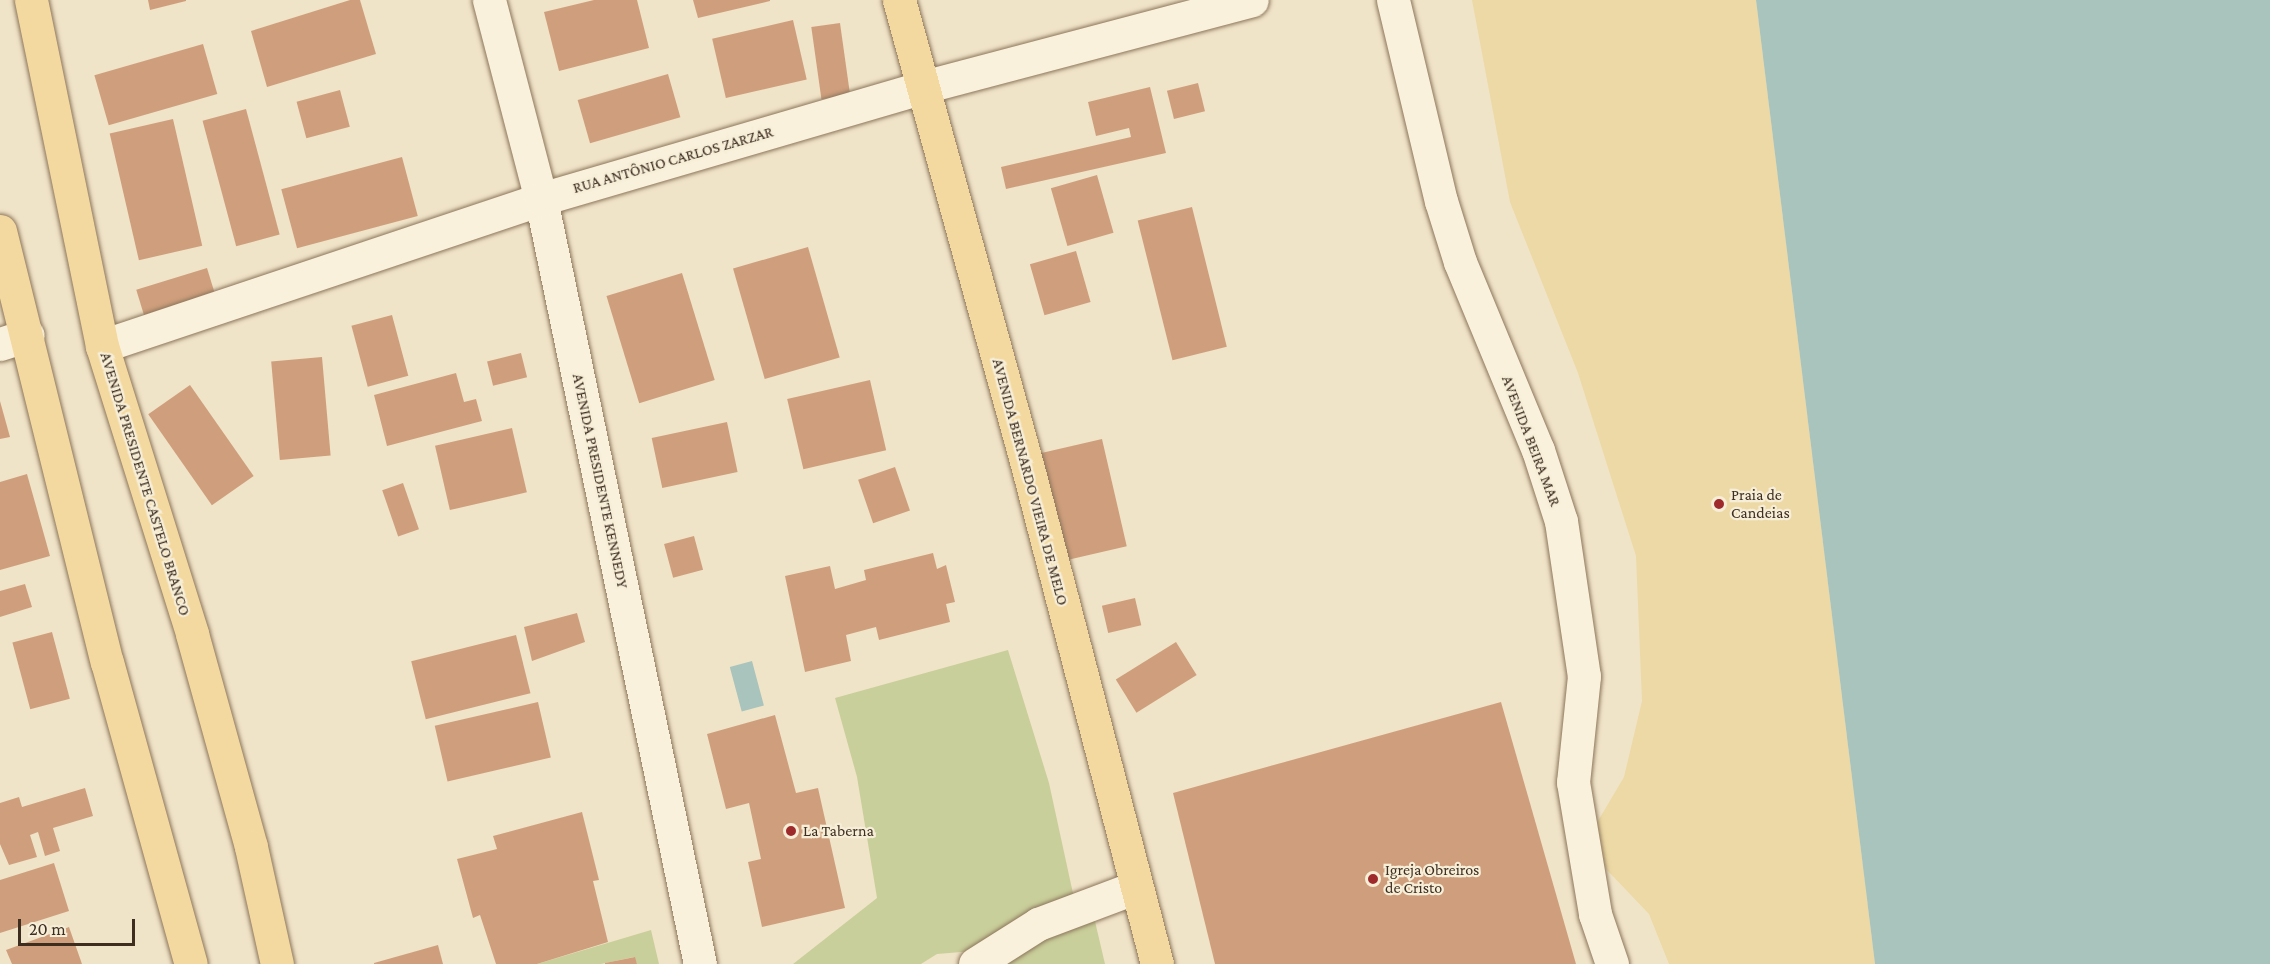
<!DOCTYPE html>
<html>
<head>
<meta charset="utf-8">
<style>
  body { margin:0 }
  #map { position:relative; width:2270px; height:964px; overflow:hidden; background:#f0e4c8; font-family:"Crimson Pro",serif }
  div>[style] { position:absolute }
  .green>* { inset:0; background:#c9cf9b }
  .sand>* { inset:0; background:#ecd9a5 }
  .water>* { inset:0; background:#a9c4bc; transform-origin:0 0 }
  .building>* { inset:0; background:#cf9f7d; transform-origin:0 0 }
  .roads { filter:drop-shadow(0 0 2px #8d765c) drop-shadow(0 0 2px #8d765c) }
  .street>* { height:33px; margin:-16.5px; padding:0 16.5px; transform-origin:16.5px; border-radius:16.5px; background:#faf1dc }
  .primary>* { height:33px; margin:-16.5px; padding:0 16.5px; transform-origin:16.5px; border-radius:16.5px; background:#f3d9a0 }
  .dots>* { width:16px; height:16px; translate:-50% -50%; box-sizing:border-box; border:3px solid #f7eed8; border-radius:50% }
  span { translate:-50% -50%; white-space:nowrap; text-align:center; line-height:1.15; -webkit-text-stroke:4.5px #f7eed8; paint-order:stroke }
  .street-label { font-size:16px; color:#3d2e20 }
  .poi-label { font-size:16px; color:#3d2e20 }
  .left { translate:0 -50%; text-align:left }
  .scale { position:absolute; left:18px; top:919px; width:117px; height:27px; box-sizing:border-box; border:3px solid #3d2e20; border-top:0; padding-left:8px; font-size:18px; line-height:21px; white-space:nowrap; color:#3d2e20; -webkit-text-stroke:4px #f7eed8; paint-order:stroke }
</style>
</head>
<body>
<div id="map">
  <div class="green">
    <div style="clip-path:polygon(1008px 650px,1049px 783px,1074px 898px,1018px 918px,974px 951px,937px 954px,921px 964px,793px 964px,877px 898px,857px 777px,835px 698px)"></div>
    <div style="clip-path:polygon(1094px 917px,1105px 964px,997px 964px,1015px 949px)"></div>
    <div style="clip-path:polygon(651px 930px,659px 964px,637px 964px,634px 957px,601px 964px,537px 964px)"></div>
  </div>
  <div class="sand">
    <div style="clip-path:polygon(1472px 0,1756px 0,1875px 964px,1669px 964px,1649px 914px,1607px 870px,1595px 848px,1598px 821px,1624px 777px,1642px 701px,1636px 556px,1578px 373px,1510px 202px)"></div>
  </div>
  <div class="water">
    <div style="clip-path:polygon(1756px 0,2270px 0,2270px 964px,1875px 964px)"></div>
    <div style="left:752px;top:661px;width:46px;height:23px;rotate:75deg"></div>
  </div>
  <div class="building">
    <div style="clip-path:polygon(148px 0,186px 0,186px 1px,150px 10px)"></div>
    <div style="clip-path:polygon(350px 0,360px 0,376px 54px,267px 87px,251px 31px)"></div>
    <div style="clip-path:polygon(594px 0,637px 0,649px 48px,559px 71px,544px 12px)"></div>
    <div style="clip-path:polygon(693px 0,770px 0,770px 1px,698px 18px)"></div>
    <div style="left:793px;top:20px;width:61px;height:83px;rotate:77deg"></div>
    <div style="left:840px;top:23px;width:73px;height:29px;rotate:82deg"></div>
    <div style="left:203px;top:44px;width:52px;height:113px;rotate:74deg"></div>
    <div style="left:668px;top:74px;width:45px;height:94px;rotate:74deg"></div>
    <div style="left:1198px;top:83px;width:29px;height:32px;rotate:76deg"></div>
    <div style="clip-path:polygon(1150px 87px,1166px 153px,1006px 189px,1001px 167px,1131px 137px,1129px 128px,1096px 136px,1088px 102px)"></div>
    <div style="left:340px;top:90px;width:38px;height:45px;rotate:75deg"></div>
    <div style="left:246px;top:109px;width:130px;height:45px;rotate:75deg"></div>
    <div style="left:173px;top:119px;width:130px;height:65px;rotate:77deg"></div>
    <div style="left:402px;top:157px;width:61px;height:125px;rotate:75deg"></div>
    <div style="left:1097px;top:175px;width:60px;height:48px;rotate:74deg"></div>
    <div style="left:1192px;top:207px;width:144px;height:56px;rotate:76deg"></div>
    <div style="left:808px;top:247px;width:115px;height:78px;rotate:74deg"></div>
    <div style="left:1076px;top:251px;width:53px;height:48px;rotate:74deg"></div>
    <div style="left:207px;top:268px;width:28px;height:74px;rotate:73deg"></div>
    <div style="left:682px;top:273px;width:112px;height:79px;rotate:73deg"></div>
    <div style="left:392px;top:315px;width:63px;height:42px;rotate:75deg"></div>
    <div style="left:521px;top:353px;width:25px;height:35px;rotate:76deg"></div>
    <div style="left:322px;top:357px;width:99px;height:51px;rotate:85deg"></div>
    <div style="clip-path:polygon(456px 373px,464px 402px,476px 399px,482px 421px,387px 446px,374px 395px)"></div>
    <div style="left:870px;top:380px;width:72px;height:85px;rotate:77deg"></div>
    <div style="left:190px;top:385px;width:111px;height:51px;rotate:55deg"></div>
    <div style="clip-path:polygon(0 401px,10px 437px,0 439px)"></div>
    <div style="left:727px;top:422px;width:51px;height:77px;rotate:78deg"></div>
    <div style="left:512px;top:428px;width:66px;height:79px;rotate:77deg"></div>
    <div style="left:1102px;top:439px;width:110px;height:71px;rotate:77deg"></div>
    <div style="left:895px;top:467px;width:46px;height:39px;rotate:71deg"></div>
    <div style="clip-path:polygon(27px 474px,50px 556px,0 570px,0 482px)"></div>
    <div style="left:403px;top:483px;width:49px;height:22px;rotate:71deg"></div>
    <div style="left:694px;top:536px;width:35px;height:31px;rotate:75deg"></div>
    <div style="clip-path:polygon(933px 553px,937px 569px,946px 565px,955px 602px,946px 604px,950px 622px,879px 640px,876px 627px,846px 635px,851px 661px,805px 672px,785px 576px,830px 566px,835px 589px,866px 580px,864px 570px)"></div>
    <div style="clip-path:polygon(25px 584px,32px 607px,0 617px,0 591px)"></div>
    <div style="left:1135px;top:598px;width:28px;height:34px;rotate:77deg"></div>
    <div style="clip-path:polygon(577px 613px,585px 642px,532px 661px,524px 627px)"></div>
    <div style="left:52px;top:632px;width:69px;height:41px;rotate:75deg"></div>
    <div style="left:516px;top:635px;width:60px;height:108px;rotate:76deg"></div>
    <div style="left:1176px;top:642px;width:39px;height:71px;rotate:58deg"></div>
    <div style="left:538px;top:702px;width:57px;height:106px;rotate:77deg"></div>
    <div style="clip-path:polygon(1501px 702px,1576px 964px,1215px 964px,1173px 793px)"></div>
    <div style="clip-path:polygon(775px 715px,796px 793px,818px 788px,845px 908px,762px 927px,748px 862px,761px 859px,749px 803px,726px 809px,707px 734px)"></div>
    <div style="clip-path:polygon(85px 788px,93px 816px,53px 828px,60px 851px,45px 856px,38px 832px,30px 835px,37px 857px,9px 865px,0 844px,0 803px,19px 797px,22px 807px)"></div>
    <div style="clip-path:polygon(582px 812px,599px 880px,593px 881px,608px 942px,537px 964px,496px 964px,480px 915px,473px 918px,457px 859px,497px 849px,493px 836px)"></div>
    <div style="clip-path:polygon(54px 863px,69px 911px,0 933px,0 880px)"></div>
    <div style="clip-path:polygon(69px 927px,82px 964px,12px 964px,6px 950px)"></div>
    <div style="clip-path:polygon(438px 945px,443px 964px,374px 964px,374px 963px)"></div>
    <div style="clip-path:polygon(635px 957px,637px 964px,605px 964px,605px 963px)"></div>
  </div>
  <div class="roads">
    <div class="street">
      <div style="left:489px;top:0;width:206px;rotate:75.4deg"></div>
      <div style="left:541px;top:199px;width:781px;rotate:78.26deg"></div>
      <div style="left:1393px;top:0;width:207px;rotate:76.6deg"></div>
      <div style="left:1441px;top:201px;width:64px;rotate:72.7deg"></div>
      <div style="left:1460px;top:262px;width:204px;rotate:67.5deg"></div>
      <div style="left:1538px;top:450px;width:75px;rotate:72.1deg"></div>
      <div style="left:1561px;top:521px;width:157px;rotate:81.6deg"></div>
      <div style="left:1584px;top:676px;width:107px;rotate:95.9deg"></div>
      <div style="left:1573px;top:782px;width:134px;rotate:80.5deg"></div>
      <div style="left:1595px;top:914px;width:53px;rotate:71.2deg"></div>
      <div style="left:0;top:344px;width:29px;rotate:-18deg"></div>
      <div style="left:102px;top:346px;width:463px;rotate:-18.5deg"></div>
      <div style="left:541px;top:199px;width:398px;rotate:-16.3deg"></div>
      <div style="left:923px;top:87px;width:340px;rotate:-14.8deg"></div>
      <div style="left:975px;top:964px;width:75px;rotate:-32.4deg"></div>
      <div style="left:1038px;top:924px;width:103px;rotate:-20.6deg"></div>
    </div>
    <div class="primary">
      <div style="left:31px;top:0;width:353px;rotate:78.4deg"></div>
      <div style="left:102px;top:346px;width:302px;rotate:72.6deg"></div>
      <div style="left:192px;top:634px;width:221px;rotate:74.5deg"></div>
      <div style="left:251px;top:847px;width:120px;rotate:77.5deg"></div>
      <div style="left:899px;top:0;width:494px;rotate:74.6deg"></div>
      <div style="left:1030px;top:476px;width:504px;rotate:75.41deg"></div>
      <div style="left:0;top:231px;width:444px;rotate:76.1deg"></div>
      <div style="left:107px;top:662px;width:313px;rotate:74.5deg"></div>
    </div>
  </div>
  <div class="dots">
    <div style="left:1719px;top:504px;background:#9e2a2b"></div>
    <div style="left:791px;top:831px;background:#9e2a2b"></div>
    <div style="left:1373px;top:879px;background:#9e2a2b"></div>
  </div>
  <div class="street-label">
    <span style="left:673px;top:160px;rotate:-16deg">RUA ANTÔNIO CARLOS ZARZAR</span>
    <span style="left:1531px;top:441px;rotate:69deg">AVENIDA BEIRA MAR</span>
    <span style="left:600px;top:481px;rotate:78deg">AVENIDA PRESIDENTE KENNEDY</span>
    <span style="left:1030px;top:482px;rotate:75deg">AVENIDA BERNARDO VIEIRA DE MELO</span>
    <span style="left:145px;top:484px;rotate:73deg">AVENIDA PRESIDENTE CASTELO BRANCO</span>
  </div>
  <div class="poi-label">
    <span class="left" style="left:1731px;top:504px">Praia de<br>Candeias</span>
    <span class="left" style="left:803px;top:831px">La Taberna</span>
    <span class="left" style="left:1385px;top:879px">Igreja Obreiros<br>de Cristo</span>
  </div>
  <div class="scale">20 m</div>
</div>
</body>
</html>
